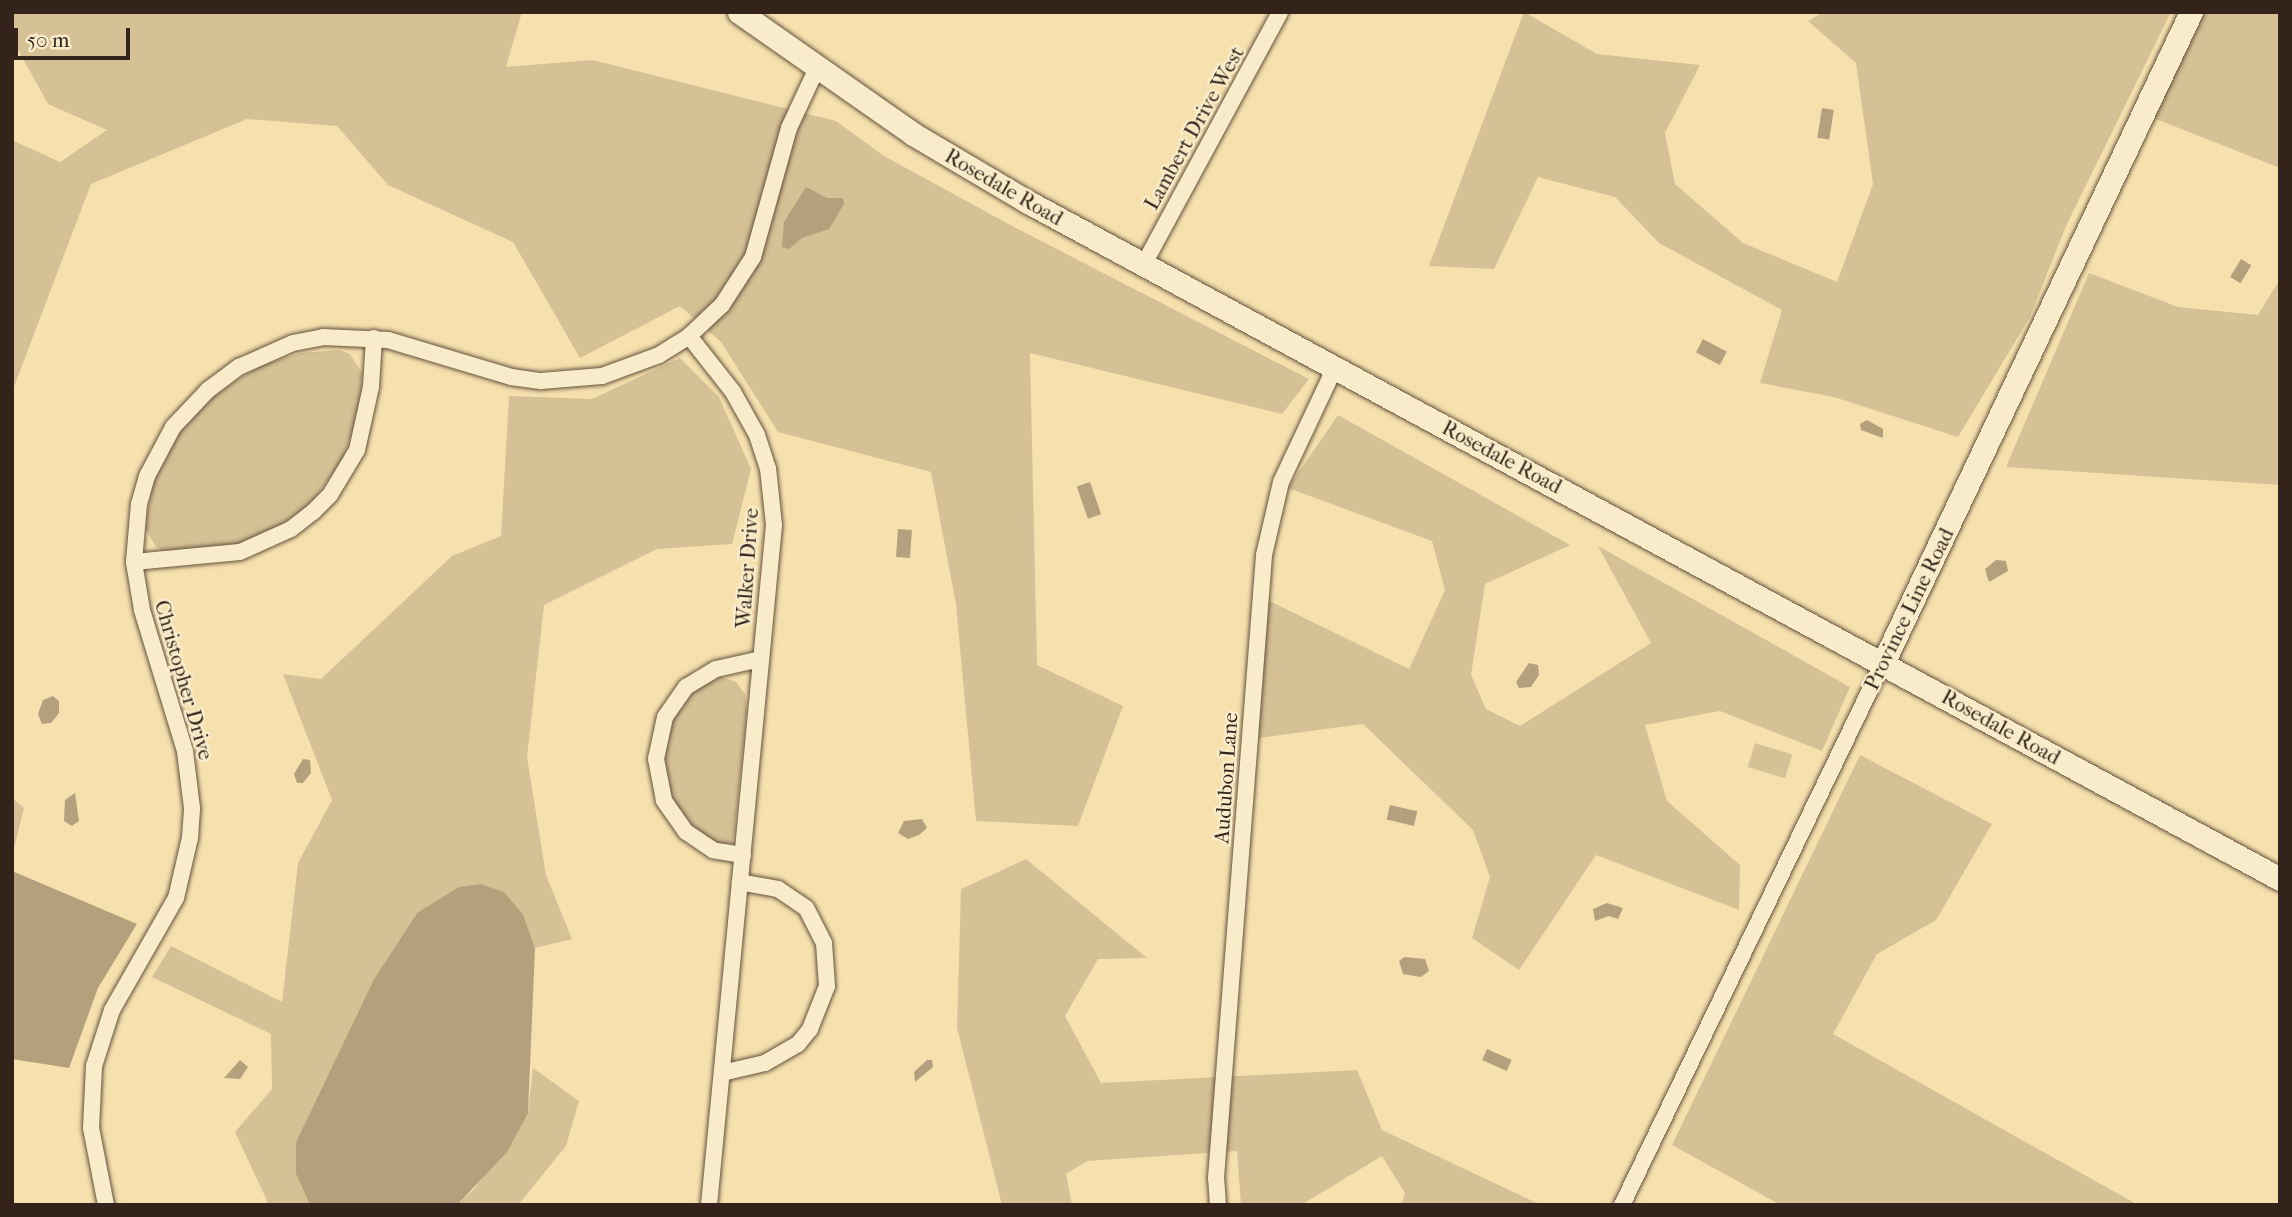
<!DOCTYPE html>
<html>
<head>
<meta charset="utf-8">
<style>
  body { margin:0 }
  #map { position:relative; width:2292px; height:1217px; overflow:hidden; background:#f6e1ae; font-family:"IM FELL French Canon",serif }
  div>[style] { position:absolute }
  .green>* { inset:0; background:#d5c195; transform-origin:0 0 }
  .water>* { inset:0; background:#b4a07c; transform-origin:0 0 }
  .roads { filter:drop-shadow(0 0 2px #64523f) drop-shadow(0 0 2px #64523f) }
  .street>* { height:16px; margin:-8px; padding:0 8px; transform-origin:8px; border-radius:8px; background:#f9ecca }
  .secondary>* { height:23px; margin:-11.5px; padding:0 11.5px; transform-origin:11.5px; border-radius:11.5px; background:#f9ecca }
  span { translate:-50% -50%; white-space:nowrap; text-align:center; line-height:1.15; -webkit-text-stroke:5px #f9ecca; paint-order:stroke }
  .street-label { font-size:21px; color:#33231a }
  .frame { position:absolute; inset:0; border:14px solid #33231a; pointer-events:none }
  .scale { position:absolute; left:14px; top:28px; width:116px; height:32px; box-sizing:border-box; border:4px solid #33231a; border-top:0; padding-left:9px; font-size:21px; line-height:24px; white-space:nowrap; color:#33231a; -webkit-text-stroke:5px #f9ecca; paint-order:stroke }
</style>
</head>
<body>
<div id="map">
  <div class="green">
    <div style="clip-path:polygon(12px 12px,522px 12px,506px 67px,593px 60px,836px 121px,884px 156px,1014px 227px,1309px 379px,1282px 414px,1030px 353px,1037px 665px,1123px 706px,1078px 826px,976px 821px,956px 604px,931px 472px,778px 432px,721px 342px,680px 306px,580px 358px,513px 242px,388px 185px,337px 126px,247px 119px,91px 184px,12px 392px,12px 140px,60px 162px,107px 130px,48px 104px,12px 39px)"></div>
    <div style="clip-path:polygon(1524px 12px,1597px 54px,1700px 65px,1665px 133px,1675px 184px,1743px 243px,1837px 282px,1873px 184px,1856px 63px,1808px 21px,1824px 12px,2171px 12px,2066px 226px,2030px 317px,1958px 437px,1834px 397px,1760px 383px,1782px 310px,1659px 243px,1615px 197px,1538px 177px,1494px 269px,1429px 266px)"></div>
    <div style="clip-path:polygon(2202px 12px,2280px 12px,2280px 168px,2151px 117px)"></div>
    <div style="clip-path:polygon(2089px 273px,2178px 307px,2258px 315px,2280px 279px,2280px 485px,2006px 467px)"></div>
    <div style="clip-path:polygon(339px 350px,350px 354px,362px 373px,360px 407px,343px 459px,311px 503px,281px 526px,245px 543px,166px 552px,156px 547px,145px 528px,152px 486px,179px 431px,206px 401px,260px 366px,301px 353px)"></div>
    <div style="clip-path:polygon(680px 358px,719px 397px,751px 469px,732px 544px,657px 549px,544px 605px,527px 757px,546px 875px,572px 939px,535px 948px,523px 914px,504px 892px,417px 913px,374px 979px,296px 1142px,296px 1174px,310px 1205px,269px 1205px,235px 1132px,272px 1089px,271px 1034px,152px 977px,171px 946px,282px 1002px,298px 863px,332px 800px,283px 674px,321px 679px,452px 556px,501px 536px,509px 396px,592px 399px)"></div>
    <div style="clip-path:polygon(1338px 415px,1570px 545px,1485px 584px,1471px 675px,1486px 709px,1520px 726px,1651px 643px,1598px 546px,1850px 687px,1822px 751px,1720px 711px,1645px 725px,1667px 801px,1740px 865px,1739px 910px,1596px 855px,1519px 970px,1472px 938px,1490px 877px,1473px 830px,1363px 724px,1259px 738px,1252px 675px,1259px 596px,1409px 669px,1445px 590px,1432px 541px,1288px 488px)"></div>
    <div style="clip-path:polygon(721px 677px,736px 682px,745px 694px,747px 710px,734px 836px,731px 843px,719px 844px,702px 839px,673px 805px,662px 756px,667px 731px,682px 705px,702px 683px)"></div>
    <div style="left:1755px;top:743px;width:39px;height:25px;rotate:17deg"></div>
    <div style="clip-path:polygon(1860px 755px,1992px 824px,1936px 920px,1877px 954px,1833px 1034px,2138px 1205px,1781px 1205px,1672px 1145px)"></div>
    <div style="clip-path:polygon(12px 798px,24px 808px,12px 856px)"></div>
    <div style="clip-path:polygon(1026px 859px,1147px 958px,1098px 959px,1065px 1016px,1101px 1083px,1357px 1070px,1382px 1130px,1541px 1205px,1401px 1205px,1405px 1193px,1382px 1156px,1301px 1205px,1241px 1205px,1237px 1151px,1087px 1161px,1066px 1174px,1072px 1205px,1002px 1205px,957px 1028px,961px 889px)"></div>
    <div style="clip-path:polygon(533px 1068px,579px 1101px,566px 1146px,518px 1205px,457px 1205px,474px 1189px,528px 1113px)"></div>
  </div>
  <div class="water">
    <div style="left:1822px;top:108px;width:12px;height:30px;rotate:9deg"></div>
    <div style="clip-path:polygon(806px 187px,827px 198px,843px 198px,844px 204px,829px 229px,802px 238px,789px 249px,782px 247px,784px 222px)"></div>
    <div style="left:2241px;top:259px;width:12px;height:21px;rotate:31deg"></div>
    <div style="left:1703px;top:339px;width:27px;height:15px;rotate:28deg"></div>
    <div style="clip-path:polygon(1867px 420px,1883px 429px,1883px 438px,1861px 430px,1860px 424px)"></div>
    <div style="left:1090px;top:482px;width:34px;height:14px;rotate:71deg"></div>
    <div style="left:898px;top:529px;width:14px;height:28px;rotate:4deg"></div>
    <div style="clip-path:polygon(1996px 560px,2006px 561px,2008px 571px,1989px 582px,1985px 569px)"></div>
    <div style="clip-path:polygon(1529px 663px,1538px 665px,1539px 675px,1531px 687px,1519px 688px,1516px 682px)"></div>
    <div style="clip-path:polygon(53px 696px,59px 701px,59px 713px,51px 723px,42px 724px,38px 714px,43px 700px)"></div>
    <div style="clip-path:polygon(303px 759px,310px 760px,311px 773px,303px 783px,297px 783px,294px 774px)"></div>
    <div style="clip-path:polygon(75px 793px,79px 821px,72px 826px,64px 821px,65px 800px)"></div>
    <div style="left:1390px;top:805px;width:28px;height:15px;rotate:13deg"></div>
    <div style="clip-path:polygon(922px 819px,927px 828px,919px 835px,908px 839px,898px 833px,904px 821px)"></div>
    <div style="clip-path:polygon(12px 871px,137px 924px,98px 988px,69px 1068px,12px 1059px)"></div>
    <div style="clip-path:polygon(481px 884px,504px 892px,523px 914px,535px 948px,528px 1113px,507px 1152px,457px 1205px,310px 1205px,296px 1174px,296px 1142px,374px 979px,417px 913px,459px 887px)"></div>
    <div style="clip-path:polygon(1607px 903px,1623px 908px,1618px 919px,1609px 916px,1595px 921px,1593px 909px)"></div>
    <div style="clip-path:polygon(1404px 957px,1425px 959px,1429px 971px,1421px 977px,1403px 974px,1399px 961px)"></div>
    <div style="left:1487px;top:1049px;width:27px;height:12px;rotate:24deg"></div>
    <div style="clip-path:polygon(240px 1060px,248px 1067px,240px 1079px,224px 1078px)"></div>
    <div style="clip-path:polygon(927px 1060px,932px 1060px,933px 1067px,915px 1082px,914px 1072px)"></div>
  </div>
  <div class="roads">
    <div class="street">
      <div style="left:1144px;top:264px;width:286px;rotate:-61.6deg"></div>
      <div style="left:689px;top:336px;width:71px;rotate:51.8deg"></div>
      <div style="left:733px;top:392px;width:49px;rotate:60.8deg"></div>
      <div style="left:757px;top:435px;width:35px;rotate:72deg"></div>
      <div style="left:768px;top:468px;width:57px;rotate:84deg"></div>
      <div style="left:774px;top:525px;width:683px;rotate:95.46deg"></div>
      <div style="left:134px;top:562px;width:106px;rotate:-5.4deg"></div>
      <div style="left:240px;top:552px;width:56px;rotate:-24.3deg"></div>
      <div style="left:291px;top:529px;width:28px;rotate:-38deg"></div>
      <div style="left:313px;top:512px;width:24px;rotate:-45deg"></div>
      <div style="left:330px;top:495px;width:52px;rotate:-59deg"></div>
      <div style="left:357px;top:450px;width:65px;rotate:-77.5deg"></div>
      <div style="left:371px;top:387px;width:49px;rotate:-86.5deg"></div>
      <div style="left:743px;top:855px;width:30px;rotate:-171deg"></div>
      <div style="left:713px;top:850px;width:32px;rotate:-146deg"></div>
      <div style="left:686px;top:832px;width:39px;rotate:-125deg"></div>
      <div style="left:664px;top:800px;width:42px;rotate:-101deg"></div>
      <div style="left:656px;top:759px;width:43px;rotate:-77.9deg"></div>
      <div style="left:665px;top:717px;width:37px;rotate:-55deg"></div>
      <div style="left:686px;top:687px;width:35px;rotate:-31deg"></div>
      <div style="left:716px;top:669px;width:46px;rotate:-12.5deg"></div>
      <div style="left:722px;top:1073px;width:44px;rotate:-13.1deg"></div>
      <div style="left:765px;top:1063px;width:38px;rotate:-30deg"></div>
      <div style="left:798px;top:1044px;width:19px;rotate:-51deg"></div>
      <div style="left:810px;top:1029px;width:46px;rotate:-68.4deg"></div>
      <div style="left:827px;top:986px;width:43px;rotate:-94deg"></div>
      <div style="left:824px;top:943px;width:39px;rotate:-117deg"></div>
      <div style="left:806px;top:908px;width:34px;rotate:-146deg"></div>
      <div style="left:778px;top:889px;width:39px;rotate:-170deg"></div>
      <div style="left:106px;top:1205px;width:78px;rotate:-101deg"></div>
      <div style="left:91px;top:1128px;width:62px;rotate:-87.2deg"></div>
      <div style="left:94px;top:1066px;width:59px;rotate:-72.2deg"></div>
      <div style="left:112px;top:1010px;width:129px;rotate:-60.3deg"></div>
      <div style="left:176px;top:898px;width:62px;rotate:-76.9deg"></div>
      <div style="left:190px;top:838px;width:30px;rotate:-86deg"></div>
      <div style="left:192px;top:808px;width:57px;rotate:-97deg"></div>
      <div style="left:185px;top:751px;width:147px;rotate:-107deg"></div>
      <div style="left:142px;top:610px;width:49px;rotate:-99.5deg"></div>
      <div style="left:134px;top:562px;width:58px;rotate:-85.1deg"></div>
      <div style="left:139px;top:504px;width:29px;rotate:-74deg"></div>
      <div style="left:147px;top:476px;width:55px;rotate:-62deg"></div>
      <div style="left:173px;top:427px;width:51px;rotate:-46.6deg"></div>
      <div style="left:208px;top:390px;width:39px;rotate:-37deg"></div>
      <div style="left:239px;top:367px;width:59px;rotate:-24deg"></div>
      <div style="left:293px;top:343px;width:31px;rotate:-11deg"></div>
      <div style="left:323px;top:337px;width:65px;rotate:2.6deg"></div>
      <div style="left:388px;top:340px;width:128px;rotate:16.7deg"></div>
      <div style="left:511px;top:377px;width:30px;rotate:8deg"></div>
      <div style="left:541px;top:381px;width:61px;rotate:-4.7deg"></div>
      <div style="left:602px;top:376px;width:61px;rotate:-20.2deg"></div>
      <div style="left:659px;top:355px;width:36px;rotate:-32deg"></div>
      <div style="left:689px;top:336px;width:45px;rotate:-43.2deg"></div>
      <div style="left:722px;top:305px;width:57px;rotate:-57.1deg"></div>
      <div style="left:753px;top:257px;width:134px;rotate:-74.4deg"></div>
      <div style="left:789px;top:128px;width:66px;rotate:-65deg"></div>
      <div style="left:1218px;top:1205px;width:27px;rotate:-94deg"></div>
      <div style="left:1216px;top:1178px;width:625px;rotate:-85.59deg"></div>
      <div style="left:1264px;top:555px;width:75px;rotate:-76.9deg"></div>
      <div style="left:1281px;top:482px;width:127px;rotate:-64.8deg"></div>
      <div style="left:1622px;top:1205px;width:602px;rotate:-64.29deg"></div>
    </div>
    <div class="secondary">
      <div style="left:739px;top:12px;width:213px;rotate:35deg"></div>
      <div style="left:913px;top:134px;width:134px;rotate:30.6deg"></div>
      <div style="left:1028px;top:202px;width:1423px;rotate:28.4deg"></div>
      <div style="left:1883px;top:663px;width:720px;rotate:-64.68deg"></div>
    </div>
  </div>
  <div class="street-label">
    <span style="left:1194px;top:128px;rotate:-61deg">Lambert Drive West</span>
    <span style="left:1004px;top:187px;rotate:30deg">Rosedale Road</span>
    <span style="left:1502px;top:457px;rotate:28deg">Rosedale Road</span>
    <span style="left:747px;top:568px;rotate:-86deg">Walker Drive</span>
    <span style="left:1909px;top:609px;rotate:-64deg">Province Line Road</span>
    <span style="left:184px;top:680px;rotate:74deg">Christopher Drive</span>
    <span style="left:2001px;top:727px;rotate:29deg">Rosedale Road</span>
    <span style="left:1226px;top:778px;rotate:-86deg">Audubon Lane</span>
  </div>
  <div class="frame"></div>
  <div class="scale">50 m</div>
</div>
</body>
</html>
